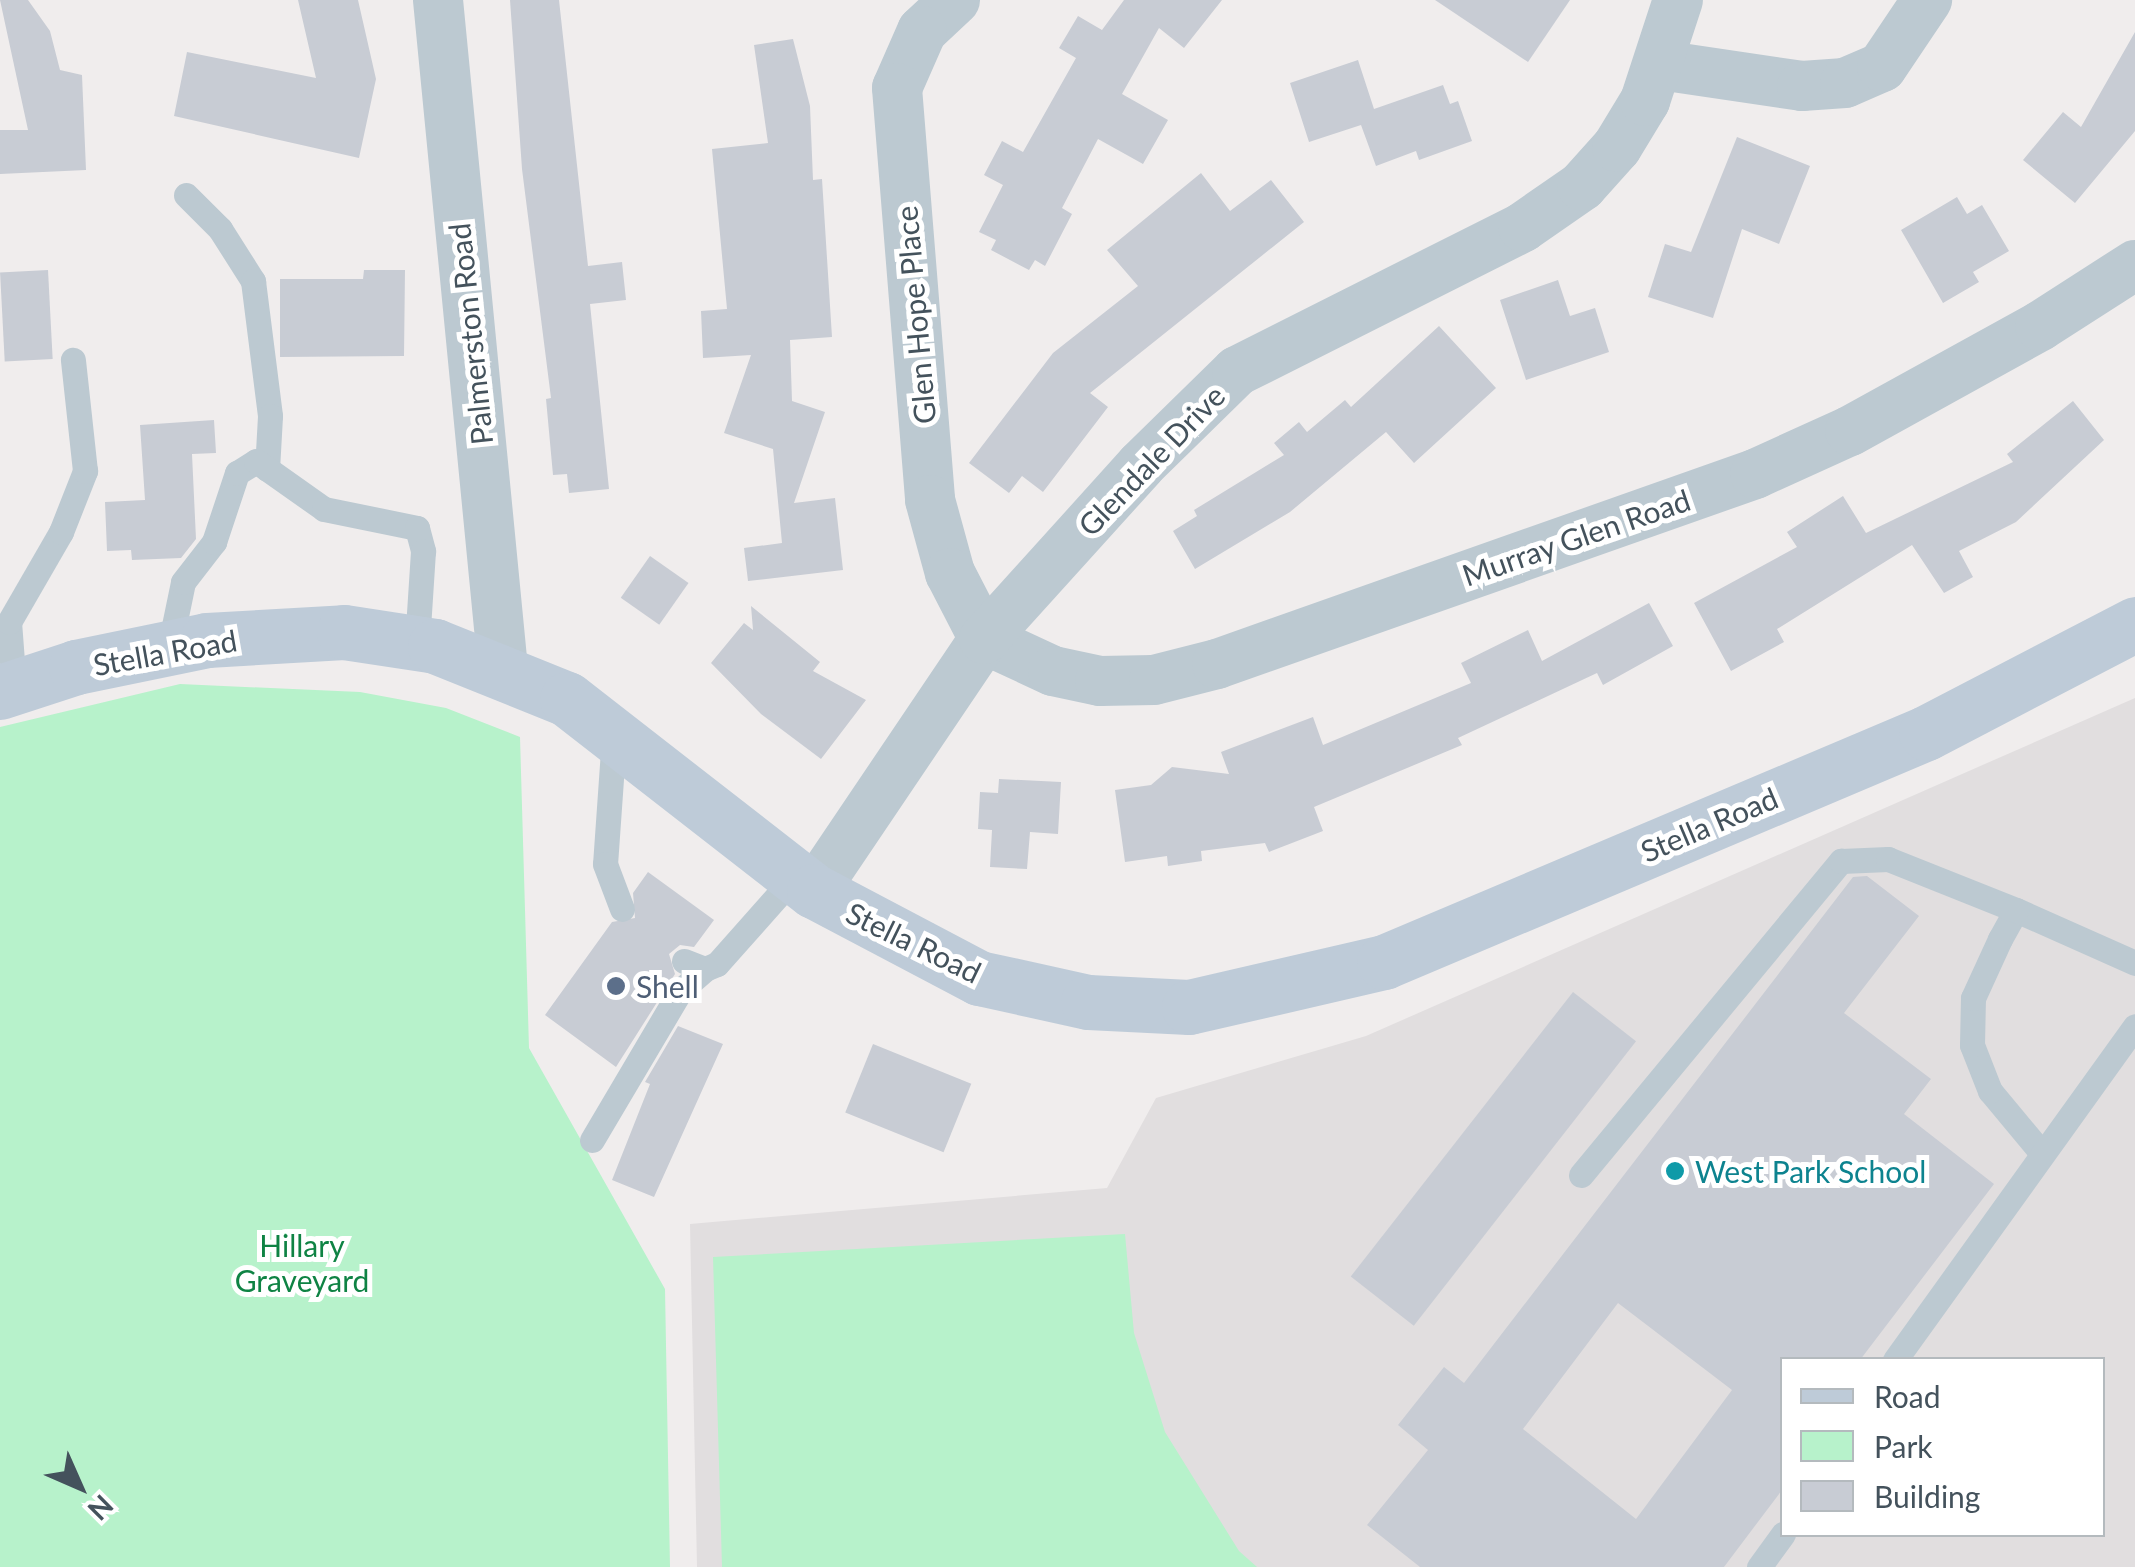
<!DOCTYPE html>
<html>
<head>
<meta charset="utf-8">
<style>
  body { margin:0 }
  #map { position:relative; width:2135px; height:1567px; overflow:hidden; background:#f0eded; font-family:Lato,sans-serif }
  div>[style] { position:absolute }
  .education>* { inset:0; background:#e1dedf }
  .green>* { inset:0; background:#b7f2cb }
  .building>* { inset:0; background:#c8ccd4; transform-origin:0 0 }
  .lane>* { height:25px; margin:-12.5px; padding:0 12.5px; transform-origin:12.5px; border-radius:12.5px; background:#bcc9d1 }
  .street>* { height:50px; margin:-25px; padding:0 25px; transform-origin:25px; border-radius:25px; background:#bcc9d1 }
  .secondary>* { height:55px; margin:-27.5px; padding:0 27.5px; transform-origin:27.5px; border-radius:27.5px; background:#becbd8 }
  .dots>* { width:28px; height:28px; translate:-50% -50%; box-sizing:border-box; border:5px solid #fff; border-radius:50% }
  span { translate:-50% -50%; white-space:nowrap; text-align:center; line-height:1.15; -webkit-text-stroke:10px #fff; paint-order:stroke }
  .street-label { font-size:30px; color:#44525c }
  .service-label { font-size:30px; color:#4e5e75 }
  .left { translate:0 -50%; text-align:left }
  .culture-label { font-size:30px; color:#0d838f }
  .park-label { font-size:30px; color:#0f8344 }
  .legend { position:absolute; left:1780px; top:1357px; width:325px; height:180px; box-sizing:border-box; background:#fff; border:2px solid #b4babe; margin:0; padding:12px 18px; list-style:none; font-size:30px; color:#44525c }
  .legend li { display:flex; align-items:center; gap:20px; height:50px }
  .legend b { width:50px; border:2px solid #b4babe }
  .north { position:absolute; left:30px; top:1437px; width:100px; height:100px; -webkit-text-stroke:8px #fff; paint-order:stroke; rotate:135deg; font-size:28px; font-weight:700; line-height:40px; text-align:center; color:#44525c }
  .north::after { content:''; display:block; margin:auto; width:35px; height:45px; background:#44525c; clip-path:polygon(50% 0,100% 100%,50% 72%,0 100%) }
</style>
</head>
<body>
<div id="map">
  <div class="education">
    <div style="clip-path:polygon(evenodd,2135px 698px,2135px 1567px,697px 1567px,690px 1224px,1107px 1188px,1156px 1098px,1366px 1036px,2135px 698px,1782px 1360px,2102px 1360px,2102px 1534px,1782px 1534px,1782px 1360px)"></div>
  </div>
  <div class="green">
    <div style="clip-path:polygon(180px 684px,360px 692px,446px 708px,520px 737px,529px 1048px,665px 1289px,670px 1567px,0 1567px,0 727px)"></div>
    <div style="clip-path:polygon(1125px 1234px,1134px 1333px,1165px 1432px,1239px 1551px,1257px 1567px,722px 1567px,713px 1257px)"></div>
  </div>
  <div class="building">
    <div style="clip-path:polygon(0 0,28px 0,50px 31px,60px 70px,82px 75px,86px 170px,0 174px,0 130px,28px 130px)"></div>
    <div style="clip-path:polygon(298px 0,358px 0,376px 79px,359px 158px,174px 116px,187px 52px,316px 78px)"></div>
    <div style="clip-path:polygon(510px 0,559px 0,588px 266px,622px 262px,626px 300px,590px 304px,609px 489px,569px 493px,567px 474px,553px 475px,546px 399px,551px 398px,522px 169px)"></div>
    <div style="clip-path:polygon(1124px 0,1222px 0,1184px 48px,1159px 28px,1122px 94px,1168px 120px,1143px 164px,1098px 139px,1062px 208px,1072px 214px,1045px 266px,1035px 260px,1029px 270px,991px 250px,996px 240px,979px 232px,1003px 185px,984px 175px,1002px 141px,1023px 152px,1076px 58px,1059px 48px,1078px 16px,1102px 30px)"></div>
    <div style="clip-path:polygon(1435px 0,1570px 0,1528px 62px)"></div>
    <div style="clip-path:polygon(2135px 32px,2135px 131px,2075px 203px,2023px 160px,2063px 112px,2081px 127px)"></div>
    <div style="clip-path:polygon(793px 39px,810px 106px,813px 180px,822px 179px,832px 337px,790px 340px,792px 401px,825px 412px,794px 503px,835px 498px,843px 570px,748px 581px,744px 548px,782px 543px,773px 449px,724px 433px,751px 355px,703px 358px,701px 311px,727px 309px,712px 149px,768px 143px,754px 45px)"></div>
    <div style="clip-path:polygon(1358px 60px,1374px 109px,1443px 85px,1450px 104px,1458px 101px,1472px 141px,1419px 160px,1416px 151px,1376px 166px,1361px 125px,1309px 142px,1290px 83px)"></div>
    <div style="clip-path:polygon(1737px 137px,1810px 166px,1779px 244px,1742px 229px,1713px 318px,1648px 297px,1665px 244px,1691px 252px)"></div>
    <div style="clip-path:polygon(1201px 173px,1230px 211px,1271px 180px,1304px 222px,1090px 393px,1108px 407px,1043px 492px,1022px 476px,1009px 493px,969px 463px,1053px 353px,1138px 286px,1107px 250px)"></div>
    <div style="clip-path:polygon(1957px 197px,1967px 214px,1982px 205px,2009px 251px,1973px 272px,1979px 282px,1943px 303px,1901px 230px)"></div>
    <div style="left:48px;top:270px;width:89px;height:48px;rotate:87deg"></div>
    <div style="clip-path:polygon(364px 270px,405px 270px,404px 356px,280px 357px,280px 279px,363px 279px)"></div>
    <div style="clip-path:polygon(1558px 280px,1570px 316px,1595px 308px,1609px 352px,1526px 380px,1500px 300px)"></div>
    <div style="clip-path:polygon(1439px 326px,1496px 388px,1414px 463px,1386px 432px,1290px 512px,1195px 569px,1173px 531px,1197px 516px,1194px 510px,1284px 455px,1274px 443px,1299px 422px,1307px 432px,1345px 400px,1351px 407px)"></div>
    <div style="clip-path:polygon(2073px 401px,2104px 440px,2016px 522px,1959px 551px,1973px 577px,1944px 593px,1912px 545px,1777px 629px,1784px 642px,1731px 671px,1694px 603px,1797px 547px,1787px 532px,1843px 496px,1866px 533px,2013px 462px,2007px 454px)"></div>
    <div style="clip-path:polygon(214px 420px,216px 453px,192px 454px,196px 539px,181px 558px,132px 560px,131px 550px,107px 551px,105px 502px,145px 500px,140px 425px)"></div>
    <div style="left:650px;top:556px;width:47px;height:51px;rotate:35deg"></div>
    <div style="clip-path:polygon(1649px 603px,1673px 646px,1603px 685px,1597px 673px,1458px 738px,1462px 745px,1314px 807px,1323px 831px,1269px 852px,1265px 843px,1201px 851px,1202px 861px,1168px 866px,1167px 856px,1125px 862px,1115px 790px,1151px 785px,1172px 767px,1229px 774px,1221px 752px,1313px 717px,1323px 745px,1471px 683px,1461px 663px,1528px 630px,1542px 661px)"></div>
    <div style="clip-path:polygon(751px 606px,820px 662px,813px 671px,866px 700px,821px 759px,761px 714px,711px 663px,744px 623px,753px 630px)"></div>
    <div style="clip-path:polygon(999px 779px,1061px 782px,1058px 834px,1030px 832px,1027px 869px,990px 867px,992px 830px,978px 829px,980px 792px,998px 793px)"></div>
    <div style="clip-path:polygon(648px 872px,714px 920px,694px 947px,680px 945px,669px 954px,675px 974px,616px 1067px,545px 1015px,612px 922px,635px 918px,633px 893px)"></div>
    <div style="clip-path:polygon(evenodd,1867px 876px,1919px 916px,1844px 1013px,1931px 1079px,1904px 1114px,1994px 1184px,1860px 1360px,1782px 1360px,1782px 1490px,1724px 1567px,1420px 1567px,1367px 1525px,1428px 1450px,1398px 1425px,1444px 1367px,1464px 1383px,1853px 877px,1867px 876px,1618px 1303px,1732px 1390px,1636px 1519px,1523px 1429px,1618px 1303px)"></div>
    <div style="left:1573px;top:992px;width:80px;height:361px;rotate:38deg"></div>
    <div style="clip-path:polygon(678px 1026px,723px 1044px,654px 1197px,612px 1180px,650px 1084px,645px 1082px)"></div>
    <div style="left:873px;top:1044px;width:106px;height:74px;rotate:22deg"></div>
  </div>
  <div class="lane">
    <div style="left:186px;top:195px;width:48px;rotate:45deg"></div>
    <div style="left:220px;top:229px;width:62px;rotate:57.6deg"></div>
    <div style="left:253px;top:281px;width:136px;rotate:82.8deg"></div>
    <div style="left:270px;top:416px;width:53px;rotate:93.2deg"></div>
    <div style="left:170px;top:645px;width:64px;rotate:-78.3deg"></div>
    <div style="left:183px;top:582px;width:51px;rotate:-52.2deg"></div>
    <div style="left:214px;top:542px;width:73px;rotate:-71.6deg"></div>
    <div style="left:237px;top:473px;width:22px;rotate:-32deg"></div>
    <div style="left:256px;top:461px;width:83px;rotate:35.2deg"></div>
    <div style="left:324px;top:509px;width:95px;rotate:11.5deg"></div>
    <div style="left:417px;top:528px;width:24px;rotate:75deg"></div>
    <div style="left:423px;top:551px;width:92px;rotate:93.7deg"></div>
    <div style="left:14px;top:688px;width:66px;rotate:-94.3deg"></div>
    <div style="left:9px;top:622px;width:104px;rotate:-60deg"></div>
    <div style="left:61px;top:532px;width:66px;rotate:-68.5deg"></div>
    <div style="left:85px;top:471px;width:112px;rotate:-96.2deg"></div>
    <div style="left:614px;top:736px;width:128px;rotate:94deg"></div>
    <div style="left:605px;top:864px;width:48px;rotate:69.3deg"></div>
    <div style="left:684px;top:961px;width:22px;rotate:21deg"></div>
    <div style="left:705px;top:969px;width:13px;rotate:-23deg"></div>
    <div style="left:717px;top:964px;width:118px;rotate:-48.4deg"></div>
    <div style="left:592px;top:1140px;width:173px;rotate:-59.4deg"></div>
    <div style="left:680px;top:991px;width:33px;rotate:-41deg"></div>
    <div style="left:2040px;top:1151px;width:78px;rotate:-129.8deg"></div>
    <div style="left:1990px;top:1091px;width:49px;rotate:-111.4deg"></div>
    <div style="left:1972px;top:1045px;width:47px;rotate:-88.8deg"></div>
    <div style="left:1973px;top:998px;width:65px;rotate:-65.4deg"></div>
    <div style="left:2000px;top:939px;width:33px;rotate:-61deg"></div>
    <div style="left:2016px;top:910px;width:130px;rotate:24deg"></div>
    <div style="left:1581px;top:1175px;width:408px;rotate:-50.4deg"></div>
    <div style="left:1841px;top:861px;width:47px;rotate:-2.4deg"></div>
    <div style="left:1888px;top:859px;width:138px;rotate:21.7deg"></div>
    <div style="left:1895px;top:1360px;width:411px;rotate:-54.3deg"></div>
    <div style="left:1759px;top:1567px;width:41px;rotate:-54deg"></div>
  </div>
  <div class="street">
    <div style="left:438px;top:0;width:672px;rotate:84.45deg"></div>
    <div style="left:955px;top:0;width:45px;rotate:136.8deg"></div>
    <div style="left:922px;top:31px;width:62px;rotate:113.7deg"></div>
    <div style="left:897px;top:88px;width:413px;rotate:85.4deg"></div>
    <div style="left:930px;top:500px;width:76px;rotate:74.7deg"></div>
    <div style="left:950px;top:573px;width:74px;rotate:62.7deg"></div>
    <div style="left:984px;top:639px;width:76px;rotate:24.9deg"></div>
    <div style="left:1053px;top:671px;width:48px;rotate:12deg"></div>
    <div style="left:1100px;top:681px;width:54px;rotate:-1.1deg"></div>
    <div style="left:1154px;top:680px;width:65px;rotate:-14.3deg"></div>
    <div style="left:1217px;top:664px;width:571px;rotate:-19.45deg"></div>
    <div style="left:1755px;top:474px;width:104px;rotate:-24.4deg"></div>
    <div style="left:1850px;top:431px;width:217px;rotate:-28.9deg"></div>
    <div style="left:2040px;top:326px;width:113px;rotate:-32.7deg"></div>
    <div style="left:1660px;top:65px;width:144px;rotate:8.4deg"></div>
    <div style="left:1802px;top:86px;width:43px;rotate:-4deg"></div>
    <div style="left:1845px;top:83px;width:40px;rotate:-23.4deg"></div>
    <div style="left:1882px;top:67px;width:81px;rotate:-56.1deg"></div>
    <div style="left:814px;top:891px;width:304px;rotate:-56deg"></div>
    <div style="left:984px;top:639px;width:234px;rotate:-47.9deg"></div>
    <div style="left:1141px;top:465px;width:134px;rotate:-44.4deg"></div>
    <div style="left:1237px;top:371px;width:320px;rotate:-26.7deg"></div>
    <div style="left:1523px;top:227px;width:72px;rotate:-34.8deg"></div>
    <div style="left:1582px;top:186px;width:52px;rotate:-48.1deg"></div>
    <div style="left:1617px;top:147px;width:54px;rotate:-58.7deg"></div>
    <div style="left:1645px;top:101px;width:106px;rotate:-71.9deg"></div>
  </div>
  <div class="secondary">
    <div style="left:0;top:692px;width:80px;rotate:-18.2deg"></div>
    <div style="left:76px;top:667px;width:134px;rotate:-11.6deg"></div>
    <div style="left:207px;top:640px;width:137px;rotate:-3.3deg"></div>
    <div style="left:344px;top:632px;width:92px;rotate:8.7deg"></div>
    <div style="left:435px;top:646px;width:142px;rotate:21.9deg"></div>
    <div style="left:567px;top:699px;width:313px;rotate:37.9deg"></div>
    <div style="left:814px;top:891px;width:187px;rotate:27.8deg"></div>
    <div style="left:979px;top:978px;width:112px;rotate:12.4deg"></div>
    <div style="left:1088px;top:1002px;width:101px;rotate:2.8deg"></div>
    <div style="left:1189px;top:1007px;width:200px;rotate:-13deg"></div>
    <div style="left:1384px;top:962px;width:588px;rotate:-22.9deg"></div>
    <div style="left:1926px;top:733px;width:236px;rotate:-27.5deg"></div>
  </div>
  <div class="dots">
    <div style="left:616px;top:986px;background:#5c6f8a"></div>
    <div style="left:1675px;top:1171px;background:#0f9aa8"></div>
  </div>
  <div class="street-label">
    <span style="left:915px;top:315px;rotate:-95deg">Glen Hope Place</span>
    <span style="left:470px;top:334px;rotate:-96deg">Palmerston Road</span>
    <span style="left:1151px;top:460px;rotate:-46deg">Glendale Drive</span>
    <span style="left:1576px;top:537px;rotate:-19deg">Murray Glen Road</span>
    <span style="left:165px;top:652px;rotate:-10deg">Stella Road</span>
    <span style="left:1709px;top:824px;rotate:-23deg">Stella Road</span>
    <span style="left:914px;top:942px;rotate:26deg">Stella Road</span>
  </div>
  <div class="service-label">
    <span class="left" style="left:636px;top:986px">Shell</span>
  </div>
  <div class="culture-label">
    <span class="left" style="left:1695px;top:1171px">West Park School</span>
  </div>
  <div class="park-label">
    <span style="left:302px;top:1262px">Hillary<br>Graveyard</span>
  </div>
  <ul class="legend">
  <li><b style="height:12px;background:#becbd8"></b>Road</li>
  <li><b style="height:28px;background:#b7f2cb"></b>Park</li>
  <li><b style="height:28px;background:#c8ccd4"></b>Building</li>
  </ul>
  <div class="north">N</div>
</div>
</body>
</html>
